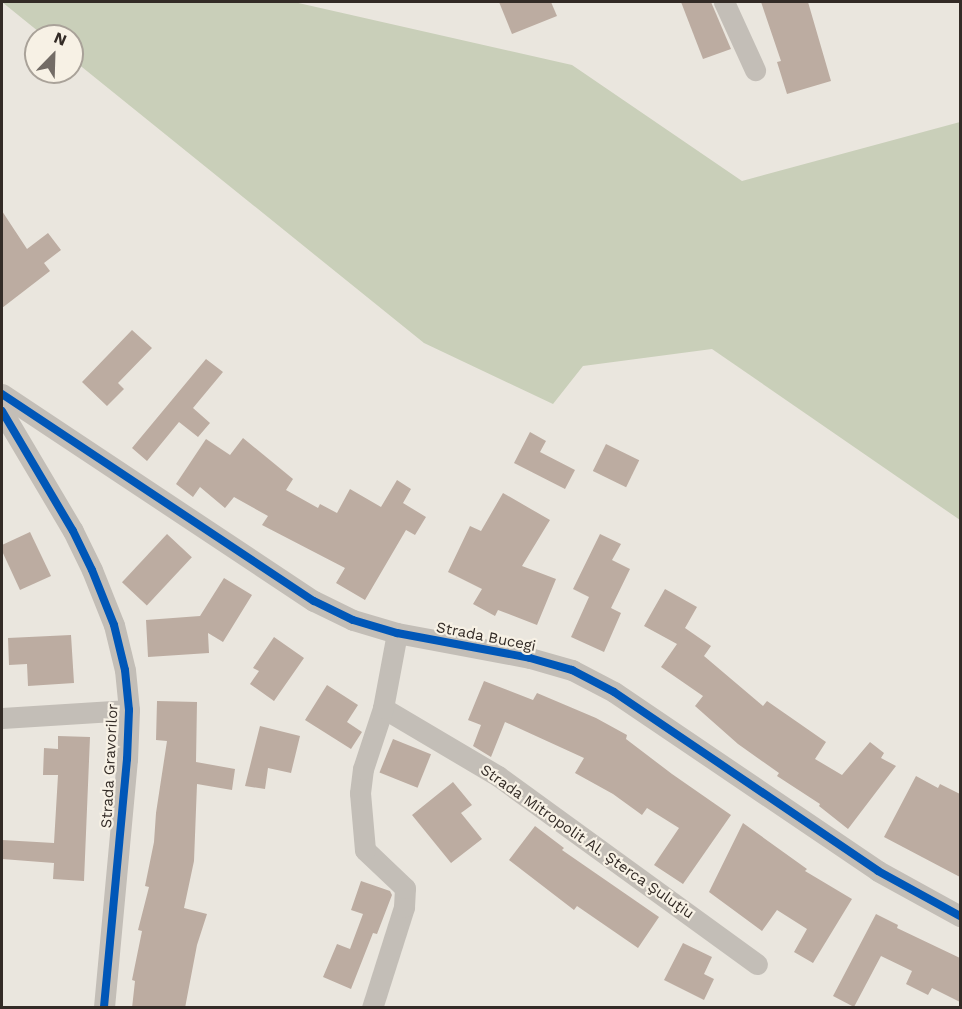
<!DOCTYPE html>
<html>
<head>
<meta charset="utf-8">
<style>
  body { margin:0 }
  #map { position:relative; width:962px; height:1009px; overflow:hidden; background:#eae6de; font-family:"Work Sans",sans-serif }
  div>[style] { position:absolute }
  .green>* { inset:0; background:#c9cfb9 }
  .building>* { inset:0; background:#bcaca1; transform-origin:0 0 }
  .minor>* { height:21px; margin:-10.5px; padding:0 10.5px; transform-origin:10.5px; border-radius:10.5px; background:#c3beb7 }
  .cycleway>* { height:8px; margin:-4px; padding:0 4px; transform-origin:4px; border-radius:4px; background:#0057b8 }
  span { translate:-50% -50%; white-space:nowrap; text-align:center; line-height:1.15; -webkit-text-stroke:4.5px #f7f1e5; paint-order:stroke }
  .street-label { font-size:15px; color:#332b26 }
  .frame { position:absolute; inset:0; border:3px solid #332b26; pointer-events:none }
  .north { position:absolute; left:24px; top:24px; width:60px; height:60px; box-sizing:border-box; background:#f7f1e5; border:2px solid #a9a299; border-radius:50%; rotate:23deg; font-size:16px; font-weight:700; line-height:24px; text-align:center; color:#332b26 }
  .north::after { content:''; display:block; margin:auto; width:21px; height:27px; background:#736c66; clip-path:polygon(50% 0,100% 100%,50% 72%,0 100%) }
</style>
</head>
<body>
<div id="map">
  <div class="green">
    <div style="clip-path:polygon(2px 2px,294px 2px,572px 65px,742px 181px,960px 122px,960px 520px,712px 349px,583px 366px,553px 404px,424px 343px,72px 59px,72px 36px,44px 36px)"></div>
  </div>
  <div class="building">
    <div style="clip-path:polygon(499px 2px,551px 2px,557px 16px,512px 34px)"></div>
    <div style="clip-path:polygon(681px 2px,711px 2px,731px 49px,703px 59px)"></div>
    <div style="clip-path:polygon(761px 2px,808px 2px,831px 81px,787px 94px,777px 62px,781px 61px)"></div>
    <div style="clip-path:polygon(2px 211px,27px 249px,48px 233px,61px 250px,44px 263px,50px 271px,2px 308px)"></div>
    <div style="clip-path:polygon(132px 330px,152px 348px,118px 383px,124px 389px,107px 406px,82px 382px)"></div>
    <div style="clip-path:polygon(206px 359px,223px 372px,193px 408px,210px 423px,198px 437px,179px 422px,147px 461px,132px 448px)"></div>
    <div style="clip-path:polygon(530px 432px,546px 441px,540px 452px,575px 470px,565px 489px,514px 463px)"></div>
    <div style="clip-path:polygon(243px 438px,293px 479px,286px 490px,318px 508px,320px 504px,337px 513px,350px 489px,381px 507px,397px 480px,411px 489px,403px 503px,426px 517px,415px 535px,406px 530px,365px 600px,336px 583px,345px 568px,262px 525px,268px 516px,234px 497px,225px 508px,200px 487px,193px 497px,176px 484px,206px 439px,230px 455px)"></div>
    <div style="left:606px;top:444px;width:37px;height:30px;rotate:26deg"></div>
    <div style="clip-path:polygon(503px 493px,550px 520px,522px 566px,556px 579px,537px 625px,498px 610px,495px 616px,473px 604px,482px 589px,448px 572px,470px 526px,481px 531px)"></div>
    <div style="clip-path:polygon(30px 532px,51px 576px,20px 590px,2px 551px,2px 545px)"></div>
    <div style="left:167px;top:534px;width:34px;height:66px;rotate:43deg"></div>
    <div style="clip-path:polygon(600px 534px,621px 544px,612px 560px,630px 569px,611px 608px,621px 613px,604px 652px,571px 637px,589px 597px,573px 589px)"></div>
    <div style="clip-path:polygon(224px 578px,252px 595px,223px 642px,208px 633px,209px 653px,148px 657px,146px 620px,200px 616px)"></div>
    <div style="clip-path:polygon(665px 589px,697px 607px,685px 628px,711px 646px,704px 656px,763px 706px,767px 701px,826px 742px,815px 759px,842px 775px,870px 742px,884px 753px,881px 758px,896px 766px,848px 829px,819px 806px,820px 804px,777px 776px,779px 773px,738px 744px,695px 706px,703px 696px,661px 667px,677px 644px,644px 626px)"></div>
    <div style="clip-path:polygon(71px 635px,74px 683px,28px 686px,27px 664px,9px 665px,8px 638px)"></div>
    <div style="clip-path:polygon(274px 637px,304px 658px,274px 701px,250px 684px,259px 671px,253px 668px)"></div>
    <div style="clip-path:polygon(484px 681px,533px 700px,537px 693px,596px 718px,627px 735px,626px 739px,672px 774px,731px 815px,683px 884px,654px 865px,679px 828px,647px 808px,642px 815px,613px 794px,575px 773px,584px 758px,505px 722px,491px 757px,473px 746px,481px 725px,468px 720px)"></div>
    <div style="clip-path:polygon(327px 685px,358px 705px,347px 722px,362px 732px,351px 749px,305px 720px)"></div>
    <div style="clip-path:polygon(157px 701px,197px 702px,196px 762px,235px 769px,232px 790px,197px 784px,194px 861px,184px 908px,207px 914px,197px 945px,185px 1008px,132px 1008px,135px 981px,132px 980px,142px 931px,138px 930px,149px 887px,145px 886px,154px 842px,156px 813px,167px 741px,156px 740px)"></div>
    <div style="clip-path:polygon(260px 726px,300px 736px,291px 773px,268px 768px,265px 789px,245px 786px)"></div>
    <div style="clip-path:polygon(58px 736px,90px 737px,84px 881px,53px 879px,54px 863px,2px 859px,2px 840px,54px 843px,58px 775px,43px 775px,44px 748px,58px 749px)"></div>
    <div style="left:393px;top:739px;width:41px;height:36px;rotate:22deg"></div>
    <div style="clip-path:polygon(916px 776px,938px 788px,940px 784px,960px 794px,960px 877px,884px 837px)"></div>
    <div style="clip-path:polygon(453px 782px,472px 805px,461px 813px,482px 839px,451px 863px,412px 815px)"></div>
    <div style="clip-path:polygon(743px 823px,807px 869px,805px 871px,852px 899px,813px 963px,794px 952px,807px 929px,777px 910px,762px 931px,709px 892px)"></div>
    <div style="clip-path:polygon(535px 826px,564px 848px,562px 850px,659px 917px,638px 948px,577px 906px,574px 910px,509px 860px)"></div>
    <div style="clip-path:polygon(361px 881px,390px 891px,392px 895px,377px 934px,373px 933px,351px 989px,323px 977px,337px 944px,350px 949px,363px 914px,351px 910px)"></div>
    <div style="clip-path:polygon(876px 914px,898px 925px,897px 928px,960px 958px,960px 1002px,932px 988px,928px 995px,906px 984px,912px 971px,881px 956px,854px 1007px,833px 996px)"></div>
    <div style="clip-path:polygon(683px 943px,712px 957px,704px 974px,714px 979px,704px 1000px,664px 980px)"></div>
  </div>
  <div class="minor">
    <div style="left:724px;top:2px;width:75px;rotate:65.5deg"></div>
    <div style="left:2px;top:394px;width:374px;rotate:33.6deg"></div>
    <div style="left:314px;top:601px;width:43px;rotate:26deg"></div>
    <div style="left:353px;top:620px;width:46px;rotate:16.5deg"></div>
    <div style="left:397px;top:633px;width:135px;rotate:10.6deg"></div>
    <div style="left:530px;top:658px;width:44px;rotate:15.9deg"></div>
    <div style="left:572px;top:670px;width:47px;rotate:27.6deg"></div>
    <div style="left:614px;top:692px;width:319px;rotate:34.1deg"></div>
    <div style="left:878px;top:871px;width:94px;rotate:28.8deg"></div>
    <div style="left:2px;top:411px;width:139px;rotate:59.4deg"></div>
    <div style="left:73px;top:531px;width:43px;rotate:64deg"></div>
    <div style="left:92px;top:570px;width:59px;rotate:68.2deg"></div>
    <div style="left:114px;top:625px;width:46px;rotate:76.3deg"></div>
    <div style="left:125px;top:670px;width:40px;rotate:84.3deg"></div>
    <div style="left:129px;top:710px;width:49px;rotate:92.3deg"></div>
    <div style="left:127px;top:759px;width:250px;rotate:95.3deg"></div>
    <div style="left:383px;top:708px;width:134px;rotate:30.6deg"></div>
    <div style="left:498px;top:776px;width:320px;rotate:36deg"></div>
    <div style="left:2px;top:718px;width:127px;rotate:-3.6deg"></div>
    <div style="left:372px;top:1008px;width:106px;rotate:-72.4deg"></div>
    <div style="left:404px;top:907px;width:19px;rotate:-87deg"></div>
    <div style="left:405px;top:888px;width:55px;rotate:-136.5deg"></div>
    <div style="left:365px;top:850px;width:57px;rotate:-95deg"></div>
    <div style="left:360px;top:793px;width:24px;rotate:-83deg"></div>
    <div style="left:363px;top:769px;width:64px;rotate:-71.8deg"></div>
    <div style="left:383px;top:708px;width:76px;rotate:-79.4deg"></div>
  </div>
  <div class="cycleway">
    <div style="left:2px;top:394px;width:374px;rotate:33.6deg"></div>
    <div style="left:314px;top:601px;width:43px;rotate:26deg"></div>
    <div style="left:353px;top:620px;width:46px;rotate:16.5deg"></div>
    <div style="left:397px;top:633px;width:135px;rotate:10.6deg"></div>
    <div style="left:530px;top:658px;width:44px;rotate:15.9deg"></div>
    <div style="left:572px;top:670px;width:47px;rotate:27.6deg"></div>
    <div style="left:614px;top:692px;width:319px;rotate:34.1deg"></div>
    <div style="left:878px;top:871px;width:94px;rotate:28.8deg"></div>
    <div style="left:2px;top:411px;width:139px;rotate:59.4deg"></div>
    <div style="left:73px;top:531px;width:43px;rotate:64deg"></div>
    <div style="left:92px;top:570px;width:59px;rotate:68.2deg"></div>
    <div style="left:114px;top:625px;width:46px;rotate:76.3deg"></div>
    <div style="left:125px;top:670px;width:40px;rotate:84.3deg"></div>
    <div style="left:129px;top:710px;width:49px;rotate:92.3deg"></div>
    <div style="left:127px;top:759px;width:250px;rotate:95.3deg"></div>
  </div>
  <div class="street-label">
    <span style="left:486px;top:637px;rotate:11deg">Strada Bucegi</span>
    <span style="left:110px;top:766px;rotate:-87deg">Strada Gravorilor</span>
    <span style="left:587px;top:842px;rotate:35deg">Strada Mitropolit Al. Şterca Şuluţiu</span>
  </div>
  <div class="frame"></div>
  <div class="north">N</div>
</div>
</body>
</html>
